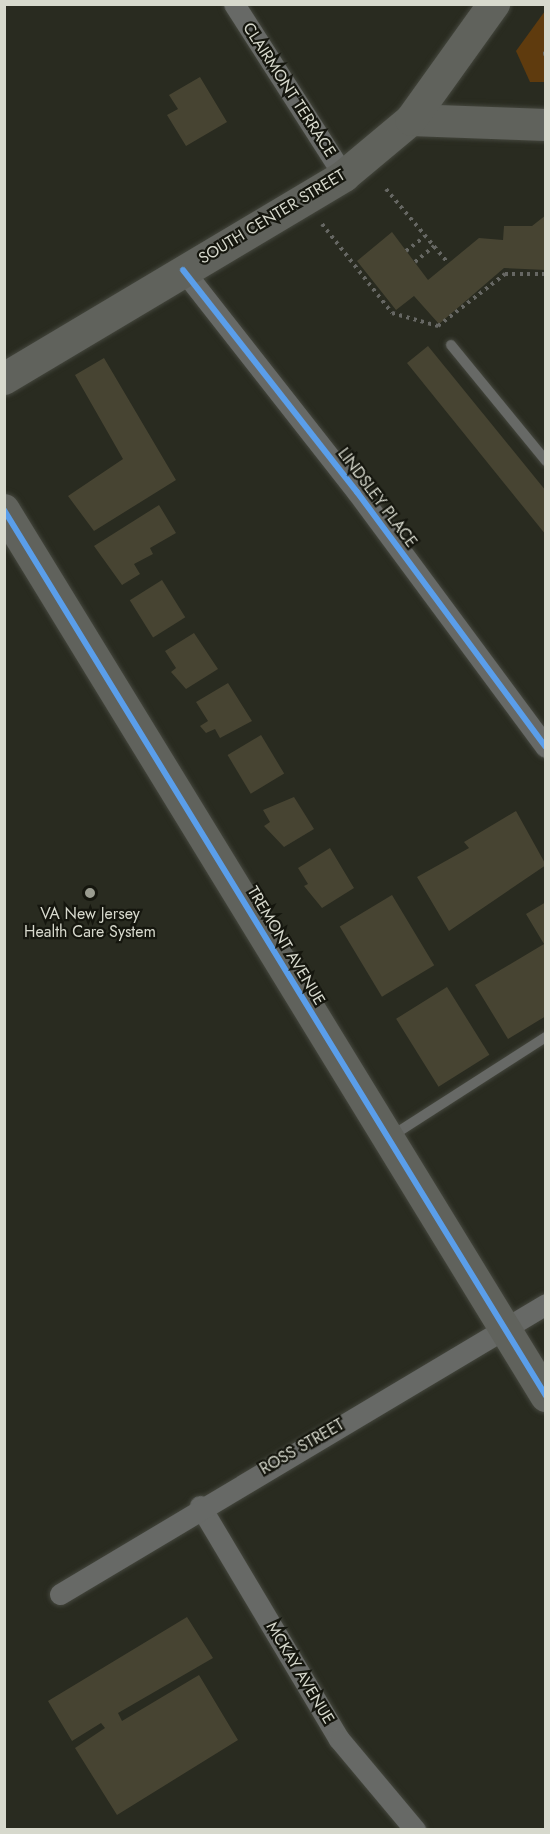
<!DOCTYPE html>
<html>
<head>
<meta charset="utf-8">
<style>
  body { margin:0 }
  #map { position:relative; width:550px; height:1834px; overflow:hidden; background:#292b20; font-family:Jost,sans-serif }
  div>[style] { position:absolute }
  .green>* { inset:0; background:#5f3b0e }
  .building>* { inset:0; background:#474432; transform-origin:0 0 }
  .path>* { height:4px; margin-top:-2px; transform-origin:0; background:repeating-linear-gradient(90deg,#666763 0 3px,transparent 0 7.5px) }
  .roads { filter:drop-shadow(0 0 2px #44463d) drop-shadow(0 0 2px #44463d) }
  .lane>* { height:10px; margin:-5px; padding:0 5px; transform-origin:5px; border-radius:5px; background:#676966 }
  .street>* { height:21px; margin:-10.5px; padding:0 10.5px; transform-origin:10.5px; border-radius:10.5px; background:#676966 }
  .secondary>* { height:32px; margin:-16px; padding:0 16px; transform-origin:16px; border-radius:16px; background:#60625c }
  .cycleway>* { height:6px; margin:-3px; padding:0 3px; transform-origin:3px; border-radius:3px; background:#5a9eea }
  .dots>* { width:16px; height:16px; translate:-50% -50%; box-sizing:border-box; border:3px solid #15160e; border-radius:50% }
  span { translate:-50% -50%; white-space:nowrap; text-align:center; line-height:1.15; -webkit-text-stroke:4.5px #15160e; paint-order:stroke }
  .street-label { font-size:16px; color:#d7d9cd }
  .poi-label { font-size:16px; color:#d7d9cd }
  .frame { position:absolute; inset:0; border:6px solid #d7d9cd; pointer-events:none }
</style>
</head>
<body>
<div id="map">
  <div class="green">
    <div style="clip-path:polygon(545px 11px,545px 82px,530px 82px,516px 51px)"></div>
  </div>
  <div class="building">
    <div style="clip-path:polygon(200px 77px,227px 122px,186px 146px,167px 115px,178px 109px,169px 95px)"></div>
    <div style="clip-path:polygon(546px 215px,546px 270px,504px 268px,439px 324px,414px 296px,396px 310px,357px 261px,392px 232px,428px 280px,479px 238px,503px 240px,504px 226px,532px 226px)"></div>
    <div style="clip-path:polygon(428px 346px,546px 491px,546px 535px,407px 363px)"></div>
    <div style="clip-path:polygon(104px 358px,176px 480px,94px 531px,68px 496px,123px 459px,75px 375px)"></div>
    <div style="clip-path:polygon(159px 505px,176px 533px,150px 548px,153px 554px,134px 564px,140px 574px,122px 585px,94px 546px)"></div>
    <div style="left:162px;top:580px;width:44px;height:38px;rotate:58deg"></div>
    <div style="clip-path:polygon(194px 633px,218px 669px,186px 689px,171px 672px,176px 668px,165px 651px)"></div>
    <div style="clip-path:polygon(228px 683px,252px 721px,220px 738px,215px 729px,206px 733px,200px 726px,208px 721px,196px 702px)"></div>
    <div style="left:261px;top:735px;width:45px;height:39px;rotate:59deg"></div>
    <div style="clip-path:polygon(294px 797px,314px 829px,284px 847px,264px 826px,270px 822px,263px 810px)"></div>
    <div style="clip-path:polygon(516px 811px,546px 865px,449px 931px,417px 877px,469px 848px,464px 842px)"></div>
    <div style="clip-path:polygon(330px 848px,354px 888px,322px 908px,304px 886px,308px 884px,298px 868px)"></div>
    <div style="left:392px;top:895px;width:82px;height:61px;rotate:59deg"></div>
    <div style="clip-path:polygon(546px 902px,546px 1016px,508px 1039px,475px 985px,544px 944px,526px 914px)"></div>
    <div style="left:447px;top:987px;width:80px;height:60px;rotate:58deg"></div>
    <div style="clip-path:polygon(187px 1617px,213px 1658px,118px 1713px,122px 1721px,199px 1675px,238px 1740px,117px 1815px,75px 1748px,105px 1728px,101px 1723px,72px 1741px,48px 1701px)"></div>
  </div>
  <div class="path">
    <div style="left:543px;top:54px;width:3px;rotate:-18deg"></div>
    <div style="left:386px;top:189px;width:97px;rotate:50deg"></div>
    <div style="left:322px;top:224px;width:113px;rotate:51.8deg"></div>
    <div style="left:392px;top:313px;width:48px;rotate:15.8deg"></div>
    <div style="left:438px;top:326px;width:85px;rotate:-37.8deg"></div>
    <div style="left:505px;top:274px;width:41px"></div>
    <div style="left:406px;top:251px;width:24px;rotate:-38deg"></div>
    <div style="left:415px;top:262px;width:25px;rotate:-40deg"></div>
  </div>
  <div class="roads">
    <div class="lane">
      <div style="left:451px;top:345px;width:150px;rotate:50.7deg"></div>
      <div style="left:390px;top:1137px;width:185px;rotate:-32.7deg"></div>
    </div>
    <div class="street">
      <div style="left:234px;top:4px;width:204px;rotate:57.4deg"></div>
      <div style="left:183px;top:270px;width:282px;rotate:51.9deg"></div>
      <div style="left:357px;top:492px;width:317px;rotate:53.5deg"></div>
      <div style="left:200px;top:1506px;width:271px;rotate:59.2deg"></div>
      <div style="left:339px;top:1739px;width:119px;rotate:50.1deg"></div>
      <div style="left:60px;top:1594px;width:566px;rotate:-30.82deg"></div>
    </div>
    <div class="secondary">
      <div style="left:411px;top:120px;width:135px;rotate:2.1deg"></div>
      <div style="left:4px;top:379px;width:396px;rotate:-30.8deg"></div>
      <div style="left:344px;top:176px;width:87px;rotate:-39.9deg"></div>
      <div style="left:411px;top:120px;width:143px;rotate:-54.4deg"></div>
      <div style="left:4px;top:510px;width:1039px;rotate:58.54deg"></div>
    </div>
  </div>
  <div class="cycleway">
    <div style="left:183px;top:270px;width:282px;rotate:51.9deg"></div>
    <div style="left:357px;top:492px;width:317px;rotate:53.5deg"></div>
    <div style="left:4px;top:510px;width:1039px;rotate:58.54deg"></div>
  </div>
  <div class="dots">
    <div style="left:90px;top:893px;background:#9a9c90"></div>
  </div>
  <div class="street-label">
    <span style="left:289px;top:90px;rotate:57deg">CLAIRMONT TERRACE</span>
    <span style="left:272px;top:217px;rotate:-31deg">SOUTH CENTER STREET</span>
    <span style="left:377px;top:498px;rotate:53deg">LINDSLEY PLACE</span>
    <span style="left:286px;top:946px;rotate:59deg">TREMONT AVENUE</span>
    <span style="left:302px;top:1447px;rotate:-30deg">ROSS STREET</span>
    <span style="left:300px;top:1673px;rotate:59deg">MCKAY AVENUE</span>
  </div>
  <div class="poi-label">
    <span style="left:90px;top:923px">VA New Jersey<br>Health Care System</span>
  </div>
  <div class="frame"></div>
</div>
</body>
</html>
